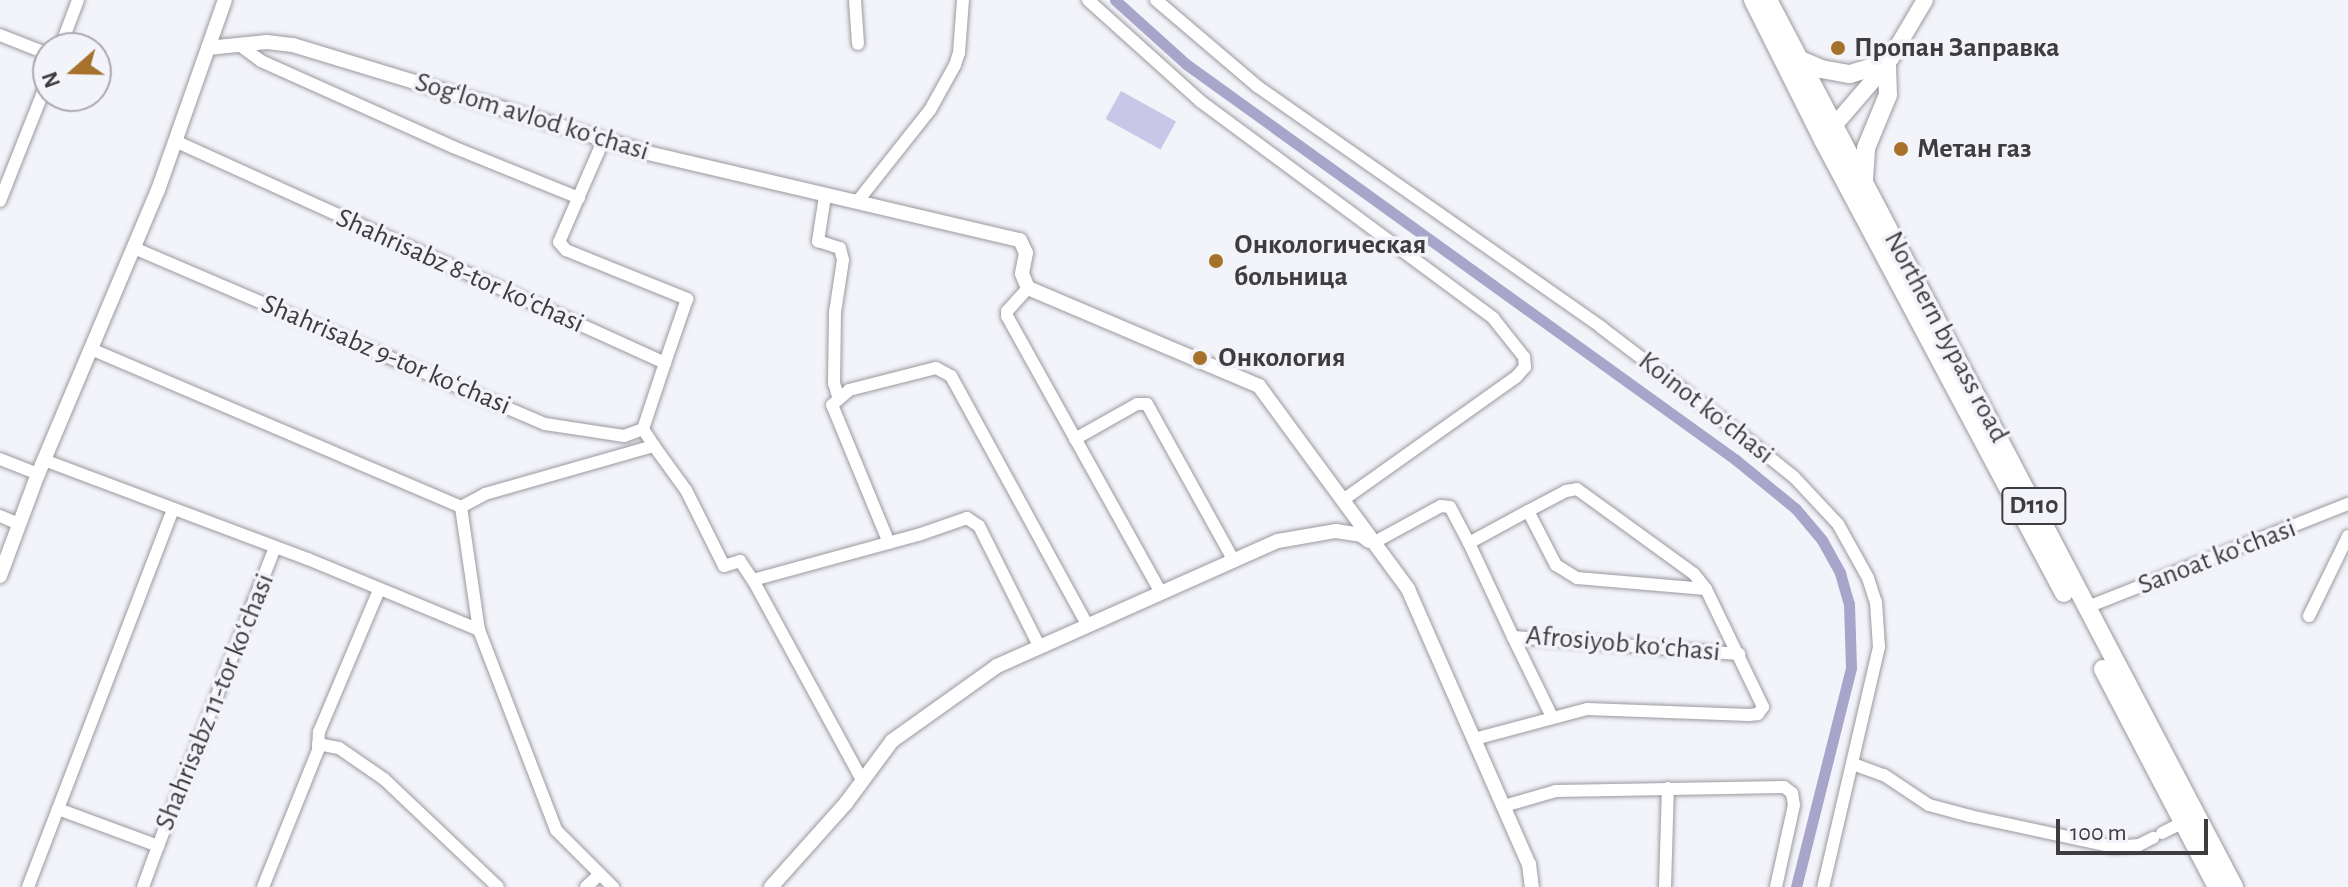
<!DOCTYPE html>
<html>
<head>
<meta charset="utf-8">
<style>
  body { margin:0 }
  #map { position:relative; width:2348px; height:887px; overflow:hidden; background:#f3f3fa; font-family:"Alegreya Sans",sans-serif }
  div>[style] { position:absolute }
  .green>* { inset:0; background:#c9c6e7; transform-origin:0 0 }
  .canal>* { height:11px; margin:-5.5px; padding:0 5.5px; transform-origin:5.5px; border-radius:5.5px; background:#a9a5ca }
  .roads { filter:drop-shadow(0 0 2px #99999f) drop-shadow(0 0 2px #99999f) }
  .minor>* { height:12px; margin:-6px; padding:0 6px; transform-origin:6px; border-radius:6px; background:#fff }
  .tertiary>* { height:14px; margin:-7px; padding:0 7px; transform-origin:7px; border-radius:7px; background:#fff }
  .secondary>* { height:16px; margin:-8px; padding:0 8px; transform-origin:8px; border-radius:8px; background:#fff }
  .primary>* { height:18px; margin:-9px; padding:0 9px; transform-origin:9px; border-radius:9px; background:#fff }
  .dots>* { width:22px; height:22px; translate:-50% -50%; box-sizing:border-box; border:4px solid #f3f3fa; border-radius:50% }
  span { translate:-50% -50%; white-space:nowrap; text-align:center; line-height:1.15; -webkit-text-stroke:7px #f3f3fa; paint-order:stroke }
  .shield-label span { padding:2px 6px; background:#f3f3fa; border:2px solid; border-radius:6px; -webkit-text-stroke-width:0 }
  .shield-label { font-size:26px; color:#3d3d3f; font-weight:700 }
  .poi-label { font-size:28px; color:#3d3d3f; font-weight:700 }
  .left { translate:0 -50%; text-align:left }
  .street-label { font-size:28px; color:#3d3d3f }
  .north { position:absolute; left:32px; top:32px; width:80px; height:80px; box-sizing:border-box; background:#f3f3fa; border:2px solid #aaaaaf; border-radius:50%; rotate:250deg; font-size:22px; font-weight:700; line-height:32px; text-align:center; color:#3d3d3f }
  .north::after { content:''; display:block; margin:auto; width:28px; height:36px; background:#a6712a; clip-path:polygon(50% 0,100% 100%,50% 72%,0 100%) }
  .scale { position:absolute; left:2056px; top:819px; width:152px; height:36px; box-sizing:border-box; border:4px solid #3d3d3f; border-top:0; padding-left:10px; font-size:24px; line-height:28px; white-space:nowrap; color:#3d3d3f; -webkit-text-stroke:6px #f3f3fa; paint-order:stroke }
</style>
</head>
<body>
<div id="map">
  <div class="green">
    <div style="left:1121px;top:91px;width:63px;height:32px;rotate:29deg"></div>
  </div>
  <div class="canal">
    <div style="left:1115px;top:0;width:96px;rotate:42deg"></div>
    <div style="left:1186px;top:64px;width:678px;rotate:35.75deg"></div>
    <div style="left:1736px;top:460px;width:77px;rotate:39.2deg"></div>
    <div style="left:1796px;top:509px;width:40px;rotate:50deg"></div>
    <div style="left:1822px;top:540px;width:38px;rotate:61deg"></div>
    <div style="left:1840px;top:573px;width:32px;rotate:74deg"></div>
    <div style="left:1849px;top:604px;width:64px;rotate:88.2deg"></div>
    <div style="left:1851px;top:668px;width:226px;rotate:104.1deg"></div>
  </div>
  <div class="roads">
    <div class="minor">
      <div style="left:855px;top:0;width:44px;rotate:86.1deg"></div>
      <div style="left:1088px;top:0;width:151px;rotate:42deg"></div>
      <div style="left:1200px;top:101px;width:365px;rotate:36.5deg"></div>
      <div style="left:1493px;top:318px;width:50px;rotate:51.5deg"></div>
      <div style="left:1524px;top:357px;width:10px;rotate:84deg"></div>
      <div style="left:1525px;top:367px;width:13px;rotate:132deg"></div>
      <div style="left:1516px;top:377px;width:212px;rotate:144.6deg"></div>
      <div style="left:1156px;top:0;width:133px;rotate:40.4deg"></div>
      <div style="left:1257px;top:86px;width:421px;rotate:35deg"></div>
      <div style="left:1602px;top:328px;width:147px;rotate:37.3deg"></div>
      <div style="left:1719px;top:417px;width:96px;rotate:38.7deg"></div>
      <div style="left:1794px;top:477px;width:64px;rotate:46.9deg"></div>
      <div style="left:1838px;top:524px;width:62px;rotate:60.9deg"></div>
      <div style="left:1868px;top:578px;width:25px;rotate:72deg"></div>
      <div style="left:1876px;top:602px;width:45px;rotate:86.2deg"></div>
      <div style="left:1879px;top:647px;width:246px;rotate:103.1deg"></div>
      <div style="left:0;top:35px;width:52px;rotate:21.6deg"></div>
      <div style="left:242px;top:47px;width:24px;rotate:36deg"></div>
      <div style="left:261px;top:61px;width:210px;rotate:24.1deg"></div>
      <div style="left:453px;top:147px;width:136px;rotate:22deg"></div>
      <div style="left:60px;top:48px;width:51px;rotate:-69.4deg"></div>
      <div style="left:175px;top:141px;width:538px;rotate:24.37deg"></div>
      <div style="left:665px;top:363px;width:70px;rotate:108.4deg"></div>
      <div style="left:643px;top:429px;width:20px;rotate:57deg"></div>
      <div style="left:603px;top:141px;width:110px;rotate:113.5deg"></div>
      <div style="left:559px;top:242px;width:11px;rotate:49deg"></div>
      <div style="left:566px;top:250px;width:131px;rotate:22deg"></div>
      <div style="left:687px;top:299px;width:68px;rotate:109deg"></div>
      <div style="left:825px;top:196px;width:46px;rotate:98.8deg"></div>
      <div style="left:818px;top:241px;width:23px;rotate:18deg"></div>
      <div style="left:840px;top:248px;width:12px;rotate:76deg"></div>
      <div style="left:843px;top:260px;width:53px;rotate:98.7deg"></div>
      <div style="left:835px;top:312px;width:71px;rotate:90.8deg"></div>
      <div style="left:834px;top:383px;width:14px;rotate:73deg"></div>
      <div style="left:0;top:201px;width:130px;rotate:-68.4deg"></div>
      <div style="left:857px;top:202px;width:117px;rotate:-51.6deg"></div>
      <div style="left:930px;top:110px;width:51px;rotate:-60.9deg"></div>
      <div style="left:955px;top:65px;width:13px;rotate:-72deg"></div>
      <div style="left:959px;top:53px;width:53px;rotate:-85.7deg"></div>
      <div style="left:134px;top:248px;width:447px;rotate:23.2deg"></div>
      <div style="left:545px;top:424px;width:80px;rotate:8.6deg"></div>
      <div style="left:624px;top:436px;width:20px;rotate:-20deg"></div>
      <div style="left:1028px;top:288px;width:31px;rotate:132deg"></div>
      <div style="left:1007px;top:311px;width:5px;rotate:90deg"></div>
      <div style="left:1007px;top:316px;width:317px;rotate:60.9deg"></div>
      <div style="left:91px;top:349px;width:402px;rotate:23.1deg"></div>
      <div style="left:1075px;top:439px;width:71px;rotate:-29.4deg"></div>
      <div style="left:1137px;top:404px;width:10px"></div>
      <div style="left:1147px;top:404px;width:177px;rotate:61deg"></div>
      <div style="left:0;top:459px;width:41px;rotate:21.5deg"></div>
      <div style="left:44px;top:460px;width:282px;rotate:20.6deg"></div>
      <div style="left:308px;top:559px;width:185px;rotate:22.5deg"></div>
      <div style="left:461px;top:507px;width:27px;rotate:-28deg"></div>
      <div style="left:485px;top:494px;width:176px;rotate:-15.9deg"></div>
      <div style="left:654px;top:446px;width:54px;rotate:54deg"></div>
      <div style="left:686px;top:490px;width:85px;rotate:63.4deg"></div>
      <div style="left:724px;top:566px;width:17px;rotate:-17deg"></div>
      <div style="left:740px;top:561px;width:23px;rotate:56deg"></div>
      <div style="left:753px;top:580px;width:228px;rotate:61.4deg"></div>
      <div style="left:461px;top:507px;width:124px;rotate:81.7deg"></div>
      <div style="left:479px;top:630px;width:214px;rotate:68.9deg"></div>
      <div style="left:556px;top:830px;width:81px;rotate:45deg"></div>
      <div style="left:1528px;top:511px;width:43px;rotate:-27.8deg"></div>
      <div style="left:1566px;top:491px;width:11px;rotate:-10deg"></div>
      <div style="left:1577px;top:489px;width:145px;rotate:36deg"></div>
      <div style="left:1694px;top:574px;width:19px;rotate:51deg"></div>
      <div style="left:0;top:516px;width:21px;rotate:23deg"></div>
      <div style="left:889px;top:543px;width:149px;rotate:-112.4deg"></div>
      <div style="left:832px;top:405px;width:23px;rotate:-41deg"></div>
      <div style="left:849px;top:390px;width:90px;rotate:-14.2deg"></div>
      <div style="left:936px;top:368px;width:17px;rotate:28deg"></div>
      <div style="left:951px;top:376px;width:283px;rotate:61.3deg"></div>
      <div style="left:1373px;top:543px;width:77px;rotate:-28.6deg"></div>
      <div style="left:1441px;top:506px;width:9px;rotate:6deg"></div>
      <div style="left:1450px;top:507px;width:41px;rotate:62.2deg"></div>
      <div style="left:1469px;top:543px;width:67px;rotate:-28.5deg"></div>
      <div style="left:1528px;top:511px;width:61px;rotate:62.6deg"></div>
      <div style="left:1556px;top:565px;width:25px;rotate:32deg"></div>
      <div style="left:1577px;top:578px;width:129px;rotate:4.9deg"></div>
      <div style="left:1706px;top:589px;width:131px;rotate:64.2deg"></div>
      <div style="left:1763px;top:707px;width:9px;rotate:126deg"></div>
      <div style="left:1758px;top:714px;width:9px;rotate:174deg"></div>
      <div style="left:1749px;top:715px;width:162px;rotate:-177.9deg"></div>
      <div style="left:1587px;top:709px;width:117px;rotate:165.1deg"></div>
      <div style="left:1469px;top:543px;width:104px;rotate:64.9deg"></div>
      <div style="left:1513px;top:637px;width:227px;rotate:4.3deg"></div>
      <div style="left:753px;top:580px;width:171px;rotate:-15.3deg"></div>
      <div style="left:918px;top:535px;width:52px;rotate:-19.1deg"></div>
      <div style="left:967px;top:518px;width:14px;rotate:34deg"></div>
      <div style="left:979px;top:526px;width:134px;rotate:63.4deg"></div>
      <div style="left:2085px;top:608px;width:283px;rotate:-21.6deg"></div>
      <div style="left:2309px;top:616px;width:89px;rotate:-64deg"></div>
      <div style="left:1513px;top:637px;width:89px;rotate:64deg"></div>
      <div style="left:318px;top:744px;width:21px;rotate:11deg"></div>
      <div style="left:339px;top:748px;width:55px;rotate:34.6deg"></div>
      <div style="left:384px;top:779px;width:157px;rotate:43.5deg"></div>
      <div style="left:1853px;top:764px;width:33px;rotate:20deg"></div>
      <div style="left:1884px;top:775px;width:54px;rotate:33.7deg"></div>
      <div style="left:1929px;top:805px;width:42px;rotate:15deg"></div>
      <div style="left:1970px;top:816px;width:148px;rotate:12.1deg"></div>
      <div style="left:2115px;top:847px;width:24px;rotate:-5deg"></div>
      <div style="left:2139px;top:845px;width:16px;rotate:-27deg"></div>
      <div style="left:1504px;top:806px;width:54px;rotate:-16.1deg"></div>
      <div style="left:1556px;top:791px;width:228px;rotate:-1deg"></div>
      <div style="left:1784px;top:787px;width:10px;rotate:37deg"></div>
      <div style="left:1792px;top:793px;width:12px;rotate:81deg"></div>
      <div style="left:1794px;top:805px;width:84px;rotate:102.4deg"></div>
      <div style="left:58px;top:809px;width:107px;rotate:20.3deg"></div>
      <div style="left:158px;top:846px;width:320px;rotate:-68.6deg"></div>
      <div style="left:2162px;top:833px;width:22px;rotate:-27deg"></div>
      <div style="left:28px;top:887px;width:405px;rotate:-69deg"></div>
      <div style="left:143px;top:887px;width:44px;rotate:-69.9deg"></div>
      <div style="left:263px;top:887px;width:148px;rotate:-68.1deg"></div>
      <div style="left:318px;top:750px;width:18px;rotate:-87deg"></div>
      <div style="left:319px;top:732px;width:154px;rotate:-67.1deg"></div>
      <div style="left:586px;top:887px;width:19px;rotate:-43deg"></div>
      <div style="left:1665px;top:887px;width:99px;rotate:-88.3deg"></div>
    </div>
    <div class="tertiary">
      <div style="left:208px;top:48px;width:59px;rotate:-5.8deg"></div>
      <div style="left:267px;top:42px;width:26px;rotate:7deg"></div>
      <div style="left:293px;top:45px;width:371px;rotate:16.9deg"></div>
      <div style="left:648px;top:153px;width:382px;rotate:13.2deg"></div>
      <div style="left:1020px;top:240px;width:14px;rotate:65deg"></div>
      <div style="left:1026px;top:253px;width:21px;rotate:101deg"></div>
      <div style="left:1022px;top:274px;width:15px;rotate:67deg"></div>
      <div style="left:1028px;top:288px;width:251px;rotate:23deg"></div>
      <div style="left:1259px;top:386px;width:252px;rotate:53.7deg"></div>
      <div style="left:1408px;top:589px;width:300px;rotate:66.3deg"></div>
      <div style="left:1529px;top:864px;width:23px;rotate:83deg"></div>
      <div style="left:0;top:576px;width:109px;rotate:-69.6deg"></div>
      <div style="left:38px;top:474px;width:308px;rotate:-67.1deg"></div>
      <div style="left:158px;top:190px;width:201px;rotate:-70.6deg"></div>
      <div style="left:771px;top:887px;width:113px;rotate:-48.2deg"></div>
      <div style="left:846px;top:803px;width:77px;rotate:-53.4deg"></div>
      <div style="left:892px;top:741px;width:129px;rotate:-35.5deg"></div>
      <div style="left:997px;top:666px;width:308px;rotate:-24deg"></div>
      <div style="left:1278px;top:541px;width:59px;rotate:-9.8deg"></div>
      <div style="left:1336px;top:531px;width:25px;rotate:9deg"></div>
      <div style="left:1361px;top:535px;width:10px;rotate:37deg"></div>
    </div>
    <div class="secondary">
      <div style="left:1826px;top:135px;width:94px;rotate:-49.3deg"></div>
      <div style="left:1887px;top:64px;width:74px;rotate:-59.3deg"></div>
    </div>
    <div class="primary">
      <div style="left:1753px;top:0;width:157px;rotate:63.4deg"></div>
      <div style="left:1823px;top:140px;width:513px;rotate:61.99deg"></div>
      <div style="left:1768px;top:0;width:1002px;rotate:62.28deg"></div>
      <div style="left:1798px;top:59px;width:25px;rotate:23deg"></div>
      <div style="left:1821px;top:69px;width:29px;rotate:10deg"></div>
      <div style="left:1850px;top:74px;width:27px;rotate:-17deg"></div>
      <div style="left:1876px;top:66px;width:17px;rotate:-31deg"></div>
      <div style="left:1864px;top:179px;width:31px;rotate:-86deg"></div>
      <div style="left:1866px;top:148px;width:57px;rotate:-67.5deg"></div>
      <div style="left:1888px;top:95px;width:31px;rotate:-92deg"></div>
      <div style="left:2103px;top:669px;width:246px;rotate:62.4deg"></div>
    </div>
  </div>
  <div class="dots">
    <div style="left:1838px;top:48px;background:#a6712a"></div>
    <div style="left:1901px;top:149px;background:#a6712a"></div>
    <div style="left:1216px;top:261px;background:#a6712a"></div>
    <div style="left:1200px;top:358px;background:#a6712a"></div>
  </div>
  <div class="shield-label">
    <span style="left:2034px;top:506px">D110</span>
  </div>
  <div class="poi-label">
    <span class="left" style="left:1854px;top:48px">Пропан Заправка</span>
    <span class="left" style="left:1917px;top:149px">Метан газ</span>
    <span class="left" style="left:1234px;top:261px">Онкологическая<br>больница</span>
    <span class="left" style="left:1218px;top:358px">Онкология</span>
  </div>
  <div class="street-label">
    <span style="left:532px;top:117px;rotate:17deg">Sogʻlom avlod koʻchasi</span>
    <span style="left:460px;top:271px;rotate:24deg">Shahrisabz 8-tor koʻchasi</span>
    <span style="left:1946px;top:337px;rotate:62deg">Northern bypass road</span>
    <span style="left:386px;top:355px;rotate:23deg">Shahrisabz 9-tor koʻchasi</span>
    <span style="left:1706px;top:408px;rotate:38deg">Koinot koʻchasi</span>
    <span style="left:2217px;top:557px;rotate:-21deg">Sanoat koʻchasi</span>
    <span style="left:1623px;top:644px;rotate:5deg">Afrosiyob koʻchasi</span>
    <span style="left:215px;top:702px;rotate:-68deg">Shahrisabz 11-tor koʻchasi</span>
  </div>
  <div class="north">N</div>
  <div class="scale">100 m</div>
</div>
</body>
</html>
